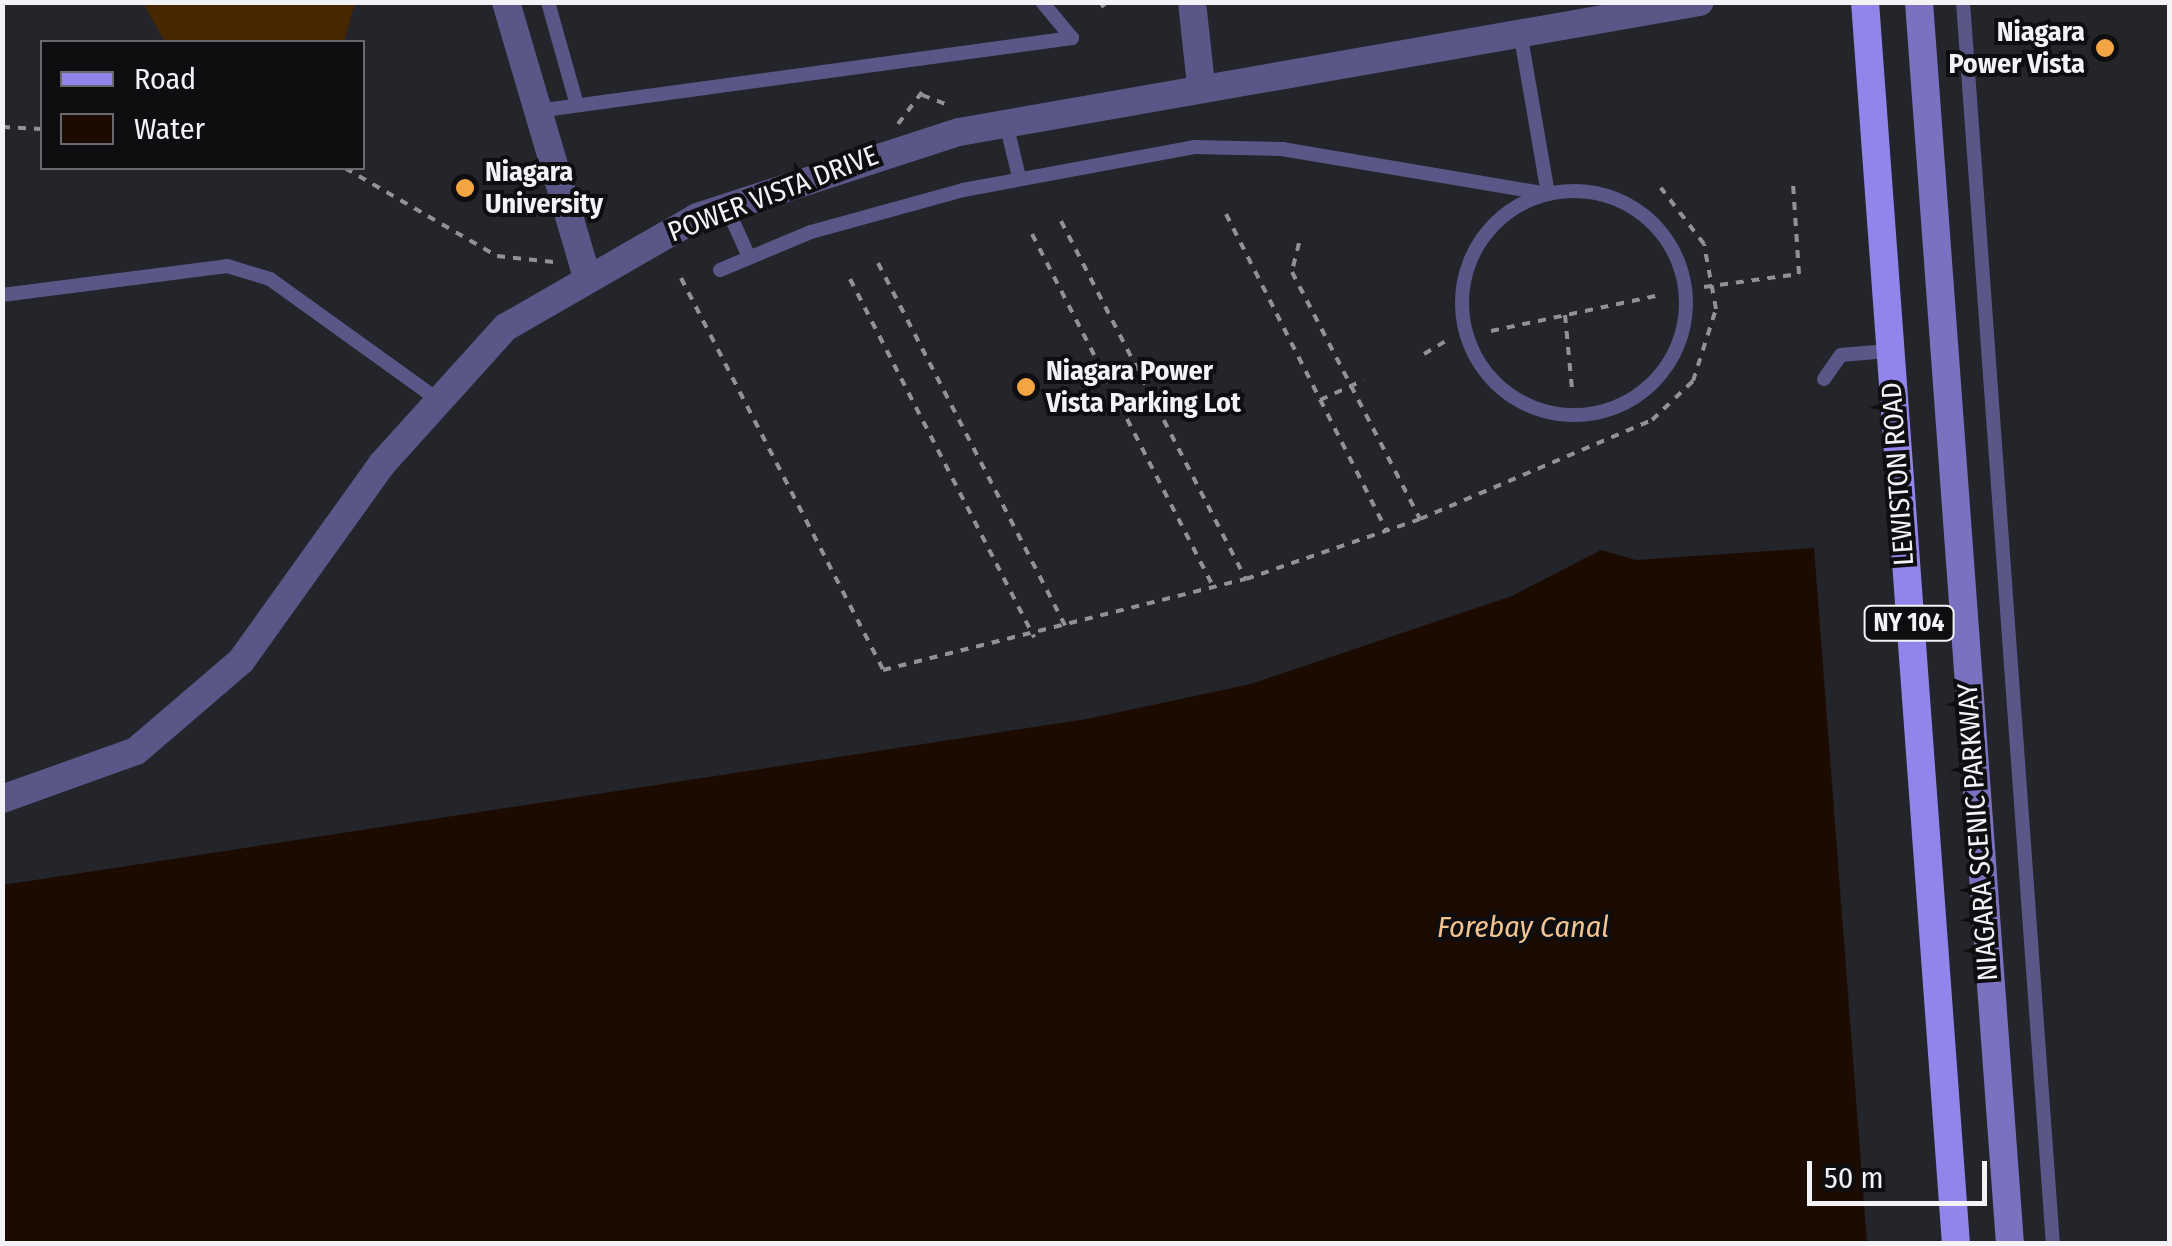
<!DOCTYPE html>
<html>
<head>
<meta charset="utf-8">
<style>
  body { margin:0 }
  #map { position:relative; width:2172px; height:1246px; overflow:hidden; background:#24242b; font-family:"Fira Sans Condensed",sans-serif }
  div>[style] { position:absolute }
  .green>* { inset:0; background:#462700 }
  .water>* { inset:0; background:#1c0b00 }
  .path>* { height:4px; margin-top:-2px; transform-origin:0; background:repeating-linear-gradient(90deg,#919197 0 8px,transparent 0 16px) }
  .service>* { height:14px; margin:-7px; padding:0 7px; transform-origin:7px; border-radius:7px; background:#5b5688 }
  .service>.ring { margin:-7px; padding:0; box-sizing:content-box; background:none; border:14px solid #5b5688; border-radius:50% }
  .minor>* { height:28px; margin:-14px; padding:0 14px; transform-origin:14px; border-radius:14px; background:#5b5688 }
  .secondary>* { height:28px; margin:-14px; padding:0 14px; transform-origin:14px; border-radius:14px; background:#7a71c0 }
  .primary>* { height:28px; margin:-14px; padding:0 14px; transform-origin:14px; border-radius:14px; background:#9185eb }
  .dots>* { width:28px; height:28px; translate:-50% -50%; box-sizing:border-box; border:5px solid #0e0e11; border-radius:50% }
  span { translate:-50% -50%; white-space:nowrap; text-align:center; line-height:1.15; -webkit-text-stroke:8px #0e0e11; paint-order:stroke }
  .shield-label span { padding:2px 8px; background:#0e0e11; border:2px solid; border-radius:8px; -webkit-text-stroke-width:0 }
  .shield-label { font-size:25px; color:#f2f2f7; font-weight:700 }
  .poi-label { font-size:28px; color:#f2f2f7; font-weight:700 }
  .right { translate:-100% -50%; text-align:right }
  .left { translate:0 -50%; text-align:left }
  .street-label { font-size:28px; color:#f2f2f7 }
  .water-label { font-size:30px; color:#f3c390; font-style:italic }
  .frame { position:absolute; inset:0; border:5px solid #f2f2f7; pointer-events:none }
  .legend { position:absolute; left:40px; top:40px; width:325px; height:130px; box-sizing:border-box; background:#0e0e11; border:2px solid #69696d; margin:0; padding:12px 18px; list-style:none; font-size:30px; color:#f2f2f7 }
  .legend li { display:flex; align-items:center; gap:20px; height:50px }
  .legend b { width:50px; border:2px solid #69696d }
  .scale { position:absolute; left:1807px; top:1161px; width:180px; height:45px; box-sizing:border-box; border:5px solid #f2f2f7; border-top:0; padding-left:12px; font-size:30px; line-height:35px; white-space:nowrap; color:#f2f2f7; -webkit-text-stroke:8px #0e0e11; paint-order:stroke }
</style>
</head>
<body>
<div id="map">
  <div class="green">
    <div style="clip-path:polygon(143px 3px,355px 3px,344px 42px,165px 42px)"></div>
  </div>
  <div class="water">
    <div style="clip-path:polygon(1814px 548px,1867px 1243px,3px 1243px,3px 885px,1087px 719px,1251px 684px,1512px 596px,1601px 550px,1636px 560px)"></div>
  </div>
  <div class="path">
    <div style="left:1101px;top:7px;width:8px;rotate:-40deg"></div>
    <div style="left:922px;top:95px;width:31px;rotate:21deg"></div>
    <div style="left:898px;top:124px;width:40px;rotate:-53deg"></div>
    <div style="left:2px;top:127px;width:40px;rotate:2.9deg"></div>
    <div style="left:345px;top:168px;width:176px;rotate:30.1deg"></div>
    <div style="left:497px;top:256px;width:57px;rotate:6deg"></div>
    <div style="left:1226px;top:214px;width:356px;rotate:63.1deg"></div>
    <div style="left:1061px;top:221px;width:403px;rotate:62.7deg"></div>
    <div style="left:1032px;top:234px;width:398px;rotate:62.8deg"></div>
    <div style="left:1299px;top:243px;width:30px;rotate:104deg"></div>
    <div style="left:1292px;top:272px;width:278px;rotate:62.6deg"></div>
    <div style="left:878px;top:263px;width:412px;rotate:62.7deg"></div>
    <div style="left:681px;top:278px;width:441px;rotate:62.7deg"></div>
    <div style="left:883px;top:670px;width:374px;rotate:-14.1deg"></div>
    <div style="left:1246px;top:579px;width:184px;rotate:-19deg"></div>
    <div style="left:1420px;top:519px;width:252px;rotate:-23.1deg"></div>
    <div style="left:1652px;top:420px;width:57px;rotate:-43.6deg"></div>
    <div style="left:1693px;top:381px;width:76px;rotate:-72.3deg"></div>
    <div style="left:1716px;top:309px;width:66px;rotate:-100.5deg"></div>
    <div style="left:1704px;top:244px;width:71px;rotate:-127.5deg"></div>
    <div style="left:850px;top:279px;width:403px;rotate:62.8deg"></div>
    <div style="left:1704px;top:287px;width:96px;rotate:-7.8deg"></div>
    <div style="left:1799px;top:274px;width:90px;rotate:-93.8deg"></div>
    <div style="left:1565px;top:315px;width:74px;rotate:84.6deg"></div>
    <div style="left:1491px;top:331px;width:173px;rotate:-12deg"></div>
    <div style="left:1424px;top:354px;width:27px;rotate:-31deg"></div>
    <div style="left:1320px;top:400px;width:48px;rotate:-24.4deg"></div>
  </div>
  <div class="service">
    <div style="left:548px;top:2px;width:107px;rotate:74.3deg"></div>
    <div style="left:1963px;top:2px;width:1245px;rotate:85.86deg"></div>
    <div style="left:537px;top:111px;width:540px;rotate:-7.77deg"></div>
    <div style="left:1072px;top:38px;width:47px;rotate:-129.8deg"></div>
    <div style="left:1006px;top:123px;width:56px;rotate:76.5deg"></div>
    <div class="ring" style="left:1462px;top:191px;width:210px;height:210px"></div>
    <div style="left:726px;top:206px;width:56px;rotate:65.7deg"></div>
    <div style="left:720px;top:270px;width:99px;rotate:-22.7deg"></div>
    <div style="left:811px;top:232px;width:158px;rotate:-15.4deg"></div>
    <div style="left:963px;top:190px;width:235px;rotate:-10.5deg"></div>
    <div style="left:1194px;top:147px;width:88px;rotate:1.3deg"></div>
    <div style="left:1282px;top:149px;width:270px;rotate:9.6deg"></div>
    <div style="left:1548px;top:194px;width:164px;rotate:-99.8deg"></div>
    <div style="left:2px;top:295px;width:227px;rotate:-7.3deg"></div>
    <div style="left:227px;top:266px;width:45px;rotate:16.8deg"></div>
    <div style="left:270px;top:279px;width:206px;rotate:35.7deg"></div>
    <div style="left:1824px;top:379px;width:29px;rotate:-55deg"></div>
    <div style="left:1841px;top:355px;width:47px;rotate:-4.9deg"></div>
  </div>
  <div class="minor">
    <div style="left:506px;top:2px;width:284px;rotate:73.6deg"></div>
    <div style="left:1192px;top:2px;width:83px;rotate:83.8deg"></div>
    <div style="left:2px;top:799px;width:142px;rotate:-19.7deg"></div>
    <div style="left:136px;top:751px;width:138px;rotate:-40.6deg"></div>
    <div style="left:241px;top:661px;width:242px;rotate:-54.4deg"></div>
    <div style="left:382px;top:464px;width:185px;rotate:-47.9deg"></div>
    <div style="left:506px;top:327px;width:220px;rotate:-29.9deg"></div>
    <div style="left:697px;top:217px;width:275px;rotate:-18deg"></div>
    <div style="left:959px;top:132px;width:752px;rotate:-9.95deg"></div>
  </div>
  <div class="secondary">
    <div style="left:1919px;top:2px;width:1245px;rotate:85.81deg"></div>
  </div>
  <div class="primary">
    <div style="left:1865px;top:2px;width:1245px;rotate:85.81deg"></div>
  </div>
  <div class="dots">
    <div style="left:2105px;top:48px;background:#f3a443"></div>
    <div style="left:465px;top:188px;background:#f3a443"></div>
    <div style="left:1026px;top:387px;background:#f3a443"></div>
  </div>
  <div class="shield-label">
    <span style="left:1909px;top:623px">NY 104</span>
  </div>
  <div class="poi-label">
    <span class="right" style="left:2085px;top:48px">Niagara<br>Power Vista</span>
    <span class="left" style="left:485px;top:188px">Niagara<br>University</span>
    <span class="left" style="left:1046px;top:387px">Niagara Power<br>Vista Parking Lot</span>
  </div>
  <div class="street-label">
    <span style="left:773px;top:194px;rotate:-21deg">POWER VISTA DRIVE</span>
    <span style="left:1898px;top:474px;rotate:-94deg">LEWISTON ROAD</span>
    <span style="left:1978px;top:832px;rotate:-94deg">NIAGARA SCENIC PARKWAY</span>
  </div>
  <div class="water-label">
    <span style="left:1523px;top:927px">Forebay Canal</span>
  </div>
  <div class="frame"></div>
  <ul class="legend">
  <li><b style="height:12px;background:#9185eb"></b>Road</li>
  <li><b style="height:28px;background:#1c0b00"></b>Water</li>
  </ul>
  <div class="scale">50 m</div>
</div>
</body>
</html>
